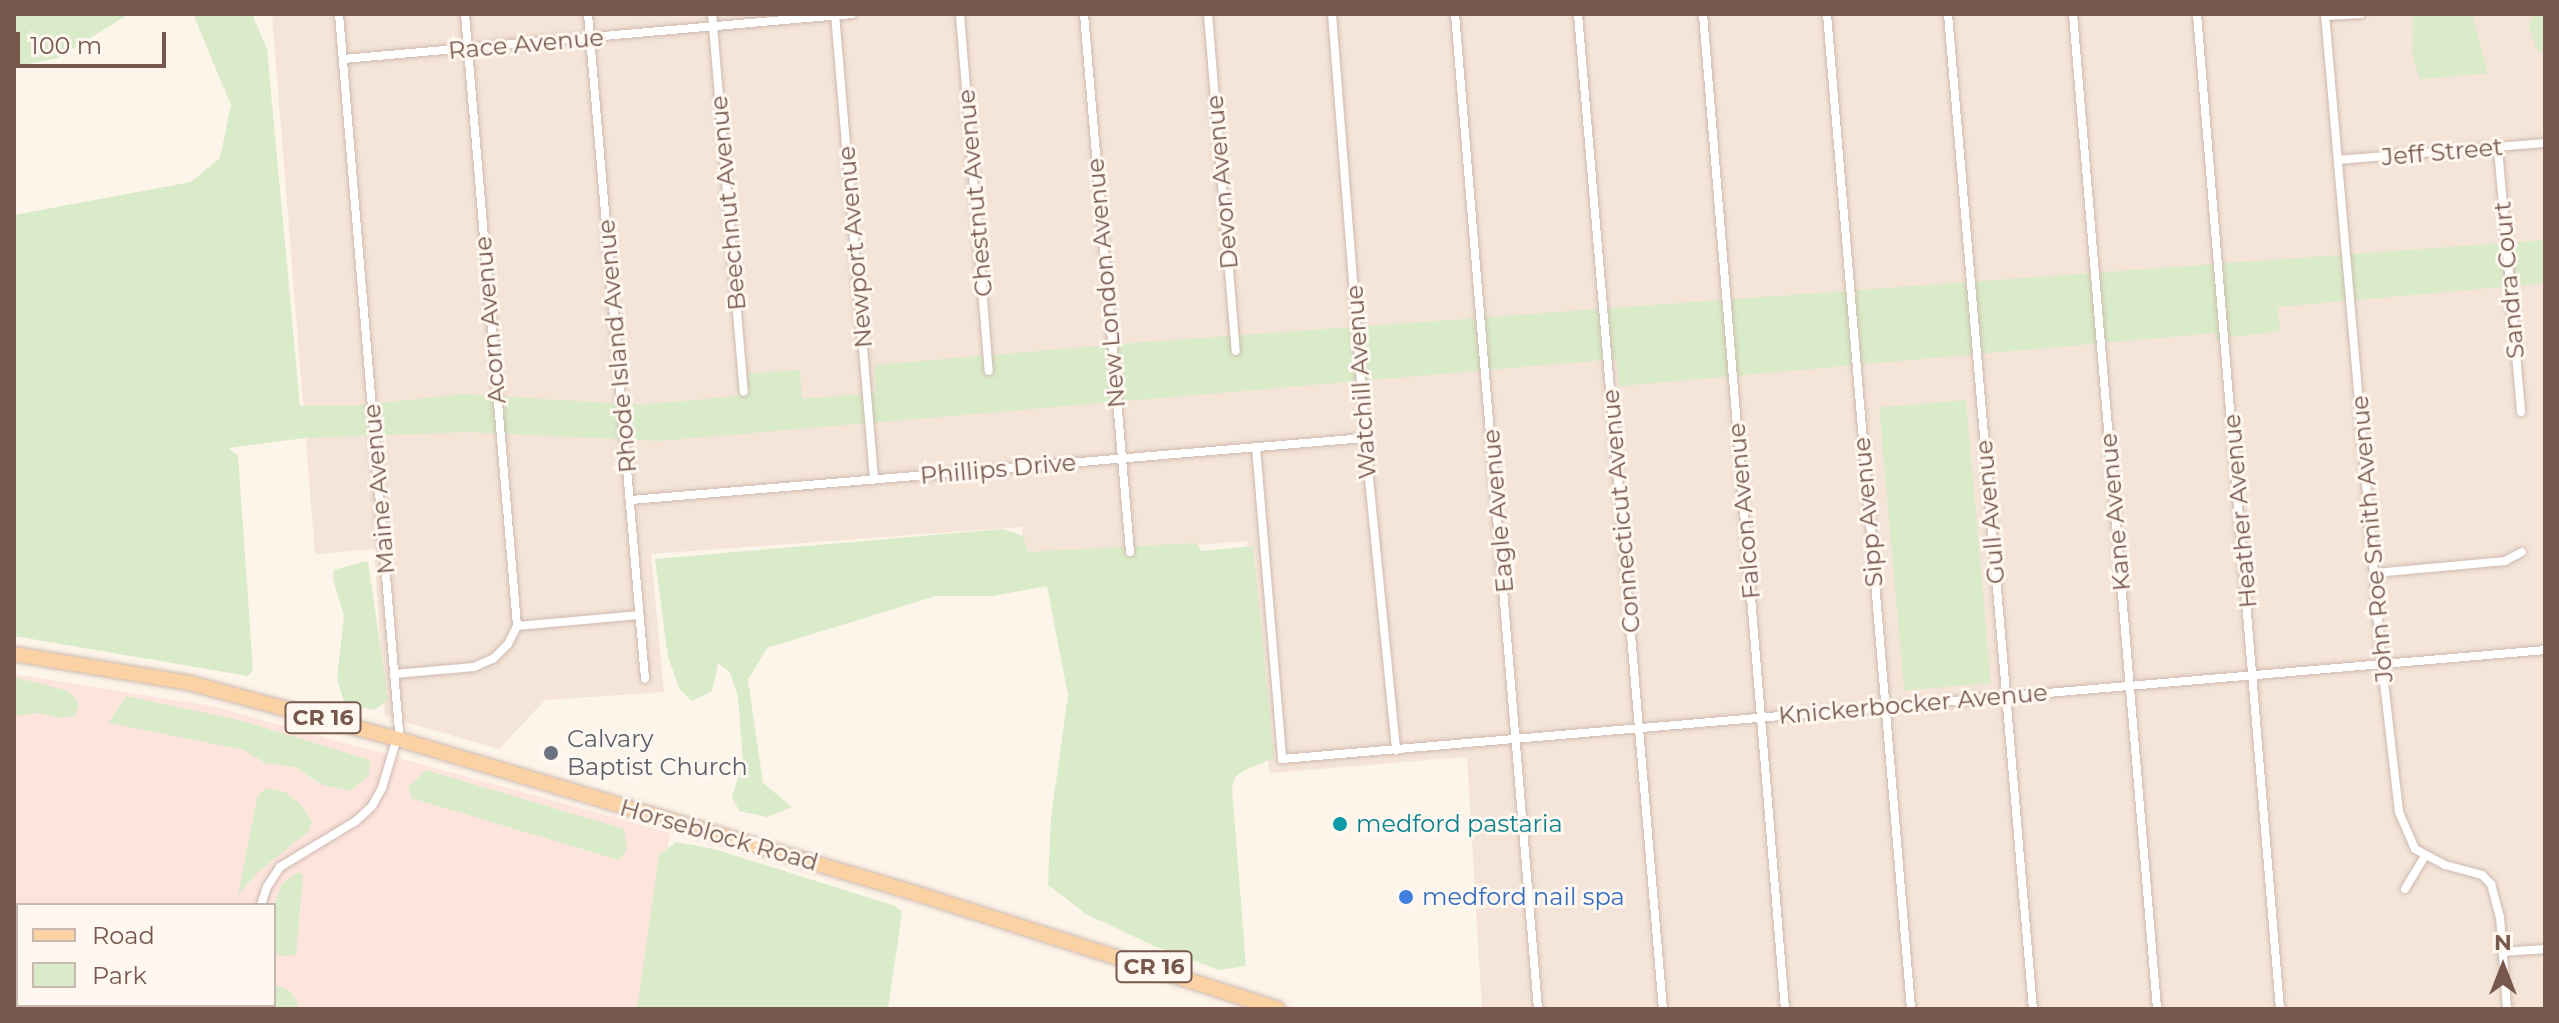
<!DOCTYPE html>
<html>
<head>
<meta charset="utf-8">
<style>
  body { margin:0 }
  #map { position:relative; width:2559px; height:1023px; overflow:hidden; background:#fdf4ea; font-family:Montserrat,sans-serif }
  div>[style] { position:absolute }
  .residential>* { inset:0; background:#f4e5d8 }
  .commercial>* { inset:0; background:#fde5de }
  .green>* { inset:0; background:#d9ebc8; transform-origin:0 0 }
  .roads { filter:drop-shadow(0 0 2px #cfbaaf) drop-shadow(0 0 2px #cfbaaf) }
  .minor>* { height:8px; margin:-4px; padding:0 4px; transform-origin:4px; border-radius:4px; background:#fff }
  .primary>* { height:14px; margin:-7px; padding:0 7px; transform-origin:7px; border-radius:7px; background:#fad2a4 }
  .dots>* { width:22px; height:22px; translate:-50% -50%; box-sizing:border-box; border:4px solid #fff8f1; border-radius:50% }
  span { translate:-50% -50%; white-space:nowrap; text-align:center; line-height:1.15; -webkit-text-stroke:6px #fff8f1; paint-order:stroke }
  .shield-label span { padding:2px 6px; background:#fff8f1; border:2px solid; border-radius:6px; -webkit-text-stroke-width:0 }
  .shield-label { font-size:22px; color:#78584d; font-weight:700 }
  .street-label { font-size:24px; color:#78584d }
  .worship-label { font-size:24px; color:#5b616d }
  .left { translate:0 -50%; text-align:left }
  .culture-label { font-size:24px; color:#0d838f }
  .shop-label { font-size:24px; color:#366cbe }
  .frame { position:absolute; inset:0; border:16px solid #78584d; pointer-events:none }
  .legend { position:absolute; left:16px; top:903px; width:260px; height:104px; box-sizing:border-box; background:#fff8f1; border:2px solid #c9b8af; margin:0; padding:10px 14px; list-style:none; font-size:24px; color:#78584d }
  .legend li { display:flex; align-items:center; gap:16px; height:40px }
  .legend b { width:40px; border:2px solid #c9b8af }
  .north { position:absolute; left:2463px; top:927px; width:80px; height:80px; -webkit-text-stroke:6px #fff8f1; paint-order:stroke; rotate:0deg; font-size:22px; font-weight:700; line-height:32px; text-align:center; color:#78584d }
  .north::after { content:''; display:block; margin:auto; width:28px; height:36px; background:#78584d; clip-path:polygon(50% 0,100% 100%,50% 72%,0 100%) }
  .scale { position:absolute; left:16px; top:32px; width:150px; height:36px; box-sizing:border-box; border:4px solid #78584d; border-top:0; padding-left:10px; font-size:24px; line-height:28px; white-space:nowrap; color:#78584d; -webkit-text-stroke:6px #fff8f1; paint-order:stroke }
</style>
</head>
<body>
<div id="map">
  <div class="residential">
    <div style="clip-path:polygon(272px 14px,2545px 14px,2545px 1009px,1482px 1009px,1467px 757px,1269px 773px,1247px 541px,1025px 560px,1022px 527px,651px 554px,664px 692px,545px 700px,499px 749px,385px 716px,374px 549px,315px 554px)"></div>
  </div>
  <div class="commercial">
    <div style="clip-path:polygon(evenodd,14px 674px,212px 706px,670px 833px,643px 1009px,14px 1009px,14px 674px,18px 905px,274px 905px,274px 1005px,18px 1005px,18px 905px)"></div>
  </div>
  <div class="green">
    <div style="clip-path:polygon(23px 14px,129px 14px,58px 58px,14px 67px,14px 18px)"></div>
    <div style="clip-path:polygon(193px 14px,252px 14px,267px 49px,300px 406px,352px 406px,464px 394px,640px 405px,739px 396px,738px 374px,800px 370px,802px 399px,876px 393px,875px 365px,1134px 343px,2545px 240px,2545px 283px,2278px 307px,2280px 331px,2216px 339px,2215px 333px,1620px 386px,1616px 359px,658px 441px,467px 432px,305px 438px,228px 448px,238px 456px,253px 670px,248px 676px,14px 636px,14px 215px,191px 182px,220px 158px,231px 105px)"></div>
    <div style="clip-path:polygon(2413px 14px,2472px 14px,2488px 73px,2420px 79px,2412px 54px)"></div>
    <div style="clip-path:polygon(2534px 14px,2545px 14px,2545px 56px,2536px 48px,2529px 26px)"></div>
    <div style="left:1966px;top:400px;width:284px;height:87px;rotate:85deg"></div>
    <div style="clip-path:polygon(1003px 529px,1023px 536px,1028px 552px,1196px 543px,1201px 551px,1253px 546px,1274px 758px,1243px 771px,1235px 777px,1232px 788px,1246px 966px,1219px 970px,1154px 946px,1086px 914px,1048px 885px,1051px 818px,1068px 695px,1047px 586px,993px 596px,936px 596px,767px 648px,748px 680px,763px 783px,792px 807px,767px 817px,739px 811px,732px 797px,743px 762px,738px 697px,730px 672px,718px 663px,712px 691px,692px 701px,680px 690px,668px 657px,655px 559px)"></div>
    <div style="clip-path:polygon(362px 562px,368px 562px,388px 700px,374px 710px,344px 702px,337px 679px,344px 616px,333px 579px,334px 570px)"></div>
    <div style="clip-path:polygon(14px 677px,69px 691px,79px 702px,75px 716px,57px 718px,39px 713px,14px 716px)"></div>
    <div style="clip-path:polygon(126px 696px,239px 720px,370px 760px,369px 775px,351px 791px,322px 785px,295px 767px,265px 763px,244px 750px,109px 723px)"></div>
    <div style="clip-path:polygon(426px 770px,624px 829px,627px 849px,619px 860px,411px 798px,408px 787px)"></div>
    <div style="clip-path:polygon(265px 788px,285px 792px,300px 804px,312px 821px,309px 831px,258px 872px,238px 894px,257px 798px)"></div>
    <div style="clip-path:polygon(676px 842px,714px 849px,895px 906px,902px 912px,888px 1009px,637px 1009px,659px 855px)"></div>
    <div style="clip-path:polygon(298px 872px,303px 876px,296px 955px,282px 956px,274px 953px,274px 906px,281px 885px)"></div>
    <div style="clip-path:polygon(274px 985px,289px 990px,298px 1003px,297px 1009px,258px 1009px,259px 1005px,274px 1005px)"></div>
  </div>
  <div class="roads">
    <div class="minor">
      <div style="left:465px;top:14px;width:614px;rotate:85.14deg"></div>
      <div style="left:588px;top:14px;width:667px;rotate:85.1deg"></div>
      <div style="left:712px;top:14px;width:379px;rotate:85.2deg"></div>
      <div style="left:835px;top:14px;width:467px;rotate:85.2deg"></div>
      <div style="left:960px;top:14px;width:358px;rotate:85.4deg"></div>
      <div style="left:1084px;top:14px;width:540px;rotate:85.11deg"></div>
      <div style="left:1208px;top:14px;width:338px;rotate:85.3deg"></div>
      <div style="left:1332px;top:14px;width:425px;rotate:85.5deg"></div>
      <div style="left:1365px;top:438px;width:314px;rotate:84.3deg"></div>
      <div style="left:1455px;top:14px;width:998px;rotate:85.23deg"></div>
      <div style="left:1578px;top:14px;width:999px;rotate:85.12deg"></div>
      <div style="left:1703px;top:14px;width:998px;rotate:85.29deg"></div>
      <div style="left:1827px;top:14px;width:999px;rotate:85.17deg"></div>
      <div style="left:1948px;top:14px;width:999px;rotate:85.12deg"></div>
      <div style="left:2073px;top:14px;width:999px;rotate:85.17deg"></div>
      <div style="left:2197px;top:14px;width:998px;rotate:85.23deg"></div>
      <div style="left:2325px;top:14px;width:653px;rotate:85deg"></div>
      <div style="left:2382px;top:665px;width:148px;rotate:83.4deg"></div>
      <div style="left:2399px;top:812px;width:40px;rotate:66.6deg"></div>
      <div style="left:2415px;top:849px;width:34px;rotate:28deg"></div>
      <div style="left:2445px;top:865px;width:38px;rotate:15deg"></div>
      <div style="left:2482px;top:875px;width:13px;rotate:45deg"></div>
      <div style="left:2491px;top:884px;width:34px;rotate:75deg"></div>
      <div style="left:2500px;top:917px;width:92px;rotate:85.6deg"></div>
      <div style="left:2325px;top:16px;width:36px;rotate:-3deg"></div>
      <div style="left:343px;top:59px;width:511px;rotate:-5.05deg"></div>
      <div style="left:2498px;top:148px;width:265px;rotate:85deg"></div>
      <div style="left:2338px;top:160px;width:208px;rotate:-4.7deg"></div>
      <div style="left:1256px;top:447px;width:313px;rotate:85.2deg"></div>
      <div style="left:1282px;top:759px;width:1268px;rotate:-4.93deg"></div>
      <div style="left:631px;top:500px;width:737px;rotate:-4.83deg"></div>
      <div style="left:2375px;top:573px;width:131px;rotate:-5.3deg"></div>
      <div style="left:2505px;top:561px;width:19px;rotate:-28deg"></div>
      <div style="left:395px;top:674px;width:79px;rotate:-5.1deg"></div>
      <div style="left:474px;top:667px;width:22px;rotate:-24deg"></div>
      <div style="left:494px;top:658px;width:20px;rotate:-45deg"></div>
      <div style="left:508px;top:644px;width:20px;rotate:-63deg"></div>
      <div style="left:517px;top:626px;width:123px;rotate:-5.1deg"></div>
      <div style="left:2405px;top:889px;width:39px;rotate:-59deg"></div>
      <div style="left:261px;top:905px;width:19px;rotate:-72deg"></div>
      <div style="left:267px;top:887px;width:24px;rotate:-57deg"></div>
      <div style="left:280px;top:867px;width:89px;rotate:-31.2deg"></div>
      <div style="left:356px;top:821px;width:22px;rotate:-43deg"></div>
      <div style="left:372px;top:806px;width:21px;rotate:-61deg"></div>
      <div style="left:382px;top:788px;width:59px;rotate:-73.4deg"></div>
      <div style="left:399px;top:731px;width:720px;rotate:-94.78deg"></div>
      <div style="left:2503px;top:952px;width:42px;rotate:-4.1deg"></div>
      <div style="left:246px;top:1009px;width:4px;rotate:-76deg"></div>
    </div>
    <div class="primary">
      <div style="left:14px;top:654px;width:178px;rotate:9.4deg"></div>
      <div style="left:190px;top:683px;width:215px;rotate:15.1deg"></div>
      <div style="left:398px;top:739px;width:539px;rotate:16.59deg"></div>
      <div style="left:915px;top:893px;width:381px;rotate:17.7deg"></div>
    </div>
  </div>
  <div class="dots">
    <div style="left:551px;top:753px;background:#6b7280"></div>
    <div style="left:1340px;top:824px;background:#0f9aa8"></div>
    <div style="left:1406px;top:897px;background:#3f7fe0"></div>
  </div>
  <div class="shield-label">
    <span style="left:323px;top:718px">CR 16</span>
    <span style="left:1154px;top:967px">CR 16</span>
  </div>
  <div class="street-label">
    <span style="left:526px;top:44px;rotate:-5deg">Race Avenue</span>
    <span style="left:2442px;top:152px;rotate:-5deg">Jeff Street</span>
    <span style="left:1222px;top:182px;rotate:-95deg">Devon Avenue</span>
    <span style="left:975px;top:193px;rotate:-95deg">Chestnut Avenue</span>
    <span style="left:728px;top:203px;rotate:-95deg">Beechnut Avenue</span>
    <span style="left:855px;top:247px;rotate:-95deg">Newport Avenue</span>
    <span style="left:2509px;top:280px;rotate:-95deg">Sandra Court</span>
    <span style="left:1106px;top:283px;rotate:-95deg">New London Avenue</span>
    <span style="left:490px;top:320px;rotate:-95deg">Acorn Avenue</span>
    <span style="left:617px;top:346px;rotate:-95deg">Rhode Island Avenue</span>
    <span style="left:1361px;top:382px;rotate:-94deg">Watchill Avenue</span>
    <span style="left:998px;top:469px;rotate:-5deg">Phillips Drive</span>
    <span style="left:379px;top:489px;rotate:-95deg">Maine Avenue</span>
    <span style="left:1498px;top:511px;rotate:-95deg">Eagle Avenue</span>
    <span style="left:1621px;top:511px;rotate:-95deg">Connecticut Avenue</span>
    <span style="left:1744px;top:511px;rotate:-95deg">Falcon Avenue</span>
    <span style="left:2240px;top:511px;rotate:-95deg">Heather Avenue</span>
    <span style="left:1868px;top:512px;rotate:-95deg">Sipp Avenue</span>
    <span style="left:1990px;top:512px;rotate:-95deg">Gull Avenue</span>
    <span style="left:2115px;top:512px;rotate:-95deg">Kane Avenue</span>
    <span style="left:2372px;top:539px;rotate:-95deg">John Roe Smith Avenue</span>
    <span style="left:1913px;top:704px;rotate:-5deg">Knickerbocker Avenue</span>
    <span style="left:719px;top:835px;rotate:16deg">Horseblock Road</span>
  </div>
  <div class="worship-label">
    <span class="left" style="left:567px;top:753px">Calvary<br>Baptist Church</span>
  </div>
  <div class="culture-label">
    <span class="left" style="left:1356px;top:824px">medford pastaria</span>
  </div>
  <div class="shop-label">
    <span class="left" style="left:1422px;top:897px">medford nail spa</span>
  </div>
  <div class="frame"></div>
  <ul class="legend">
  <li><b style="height:10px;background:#fad2a4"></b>Road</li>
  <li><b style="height:22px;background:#d9ebc8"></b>Park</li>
  </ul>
  <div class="north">N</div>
  <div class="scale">100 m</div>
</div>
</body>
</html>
